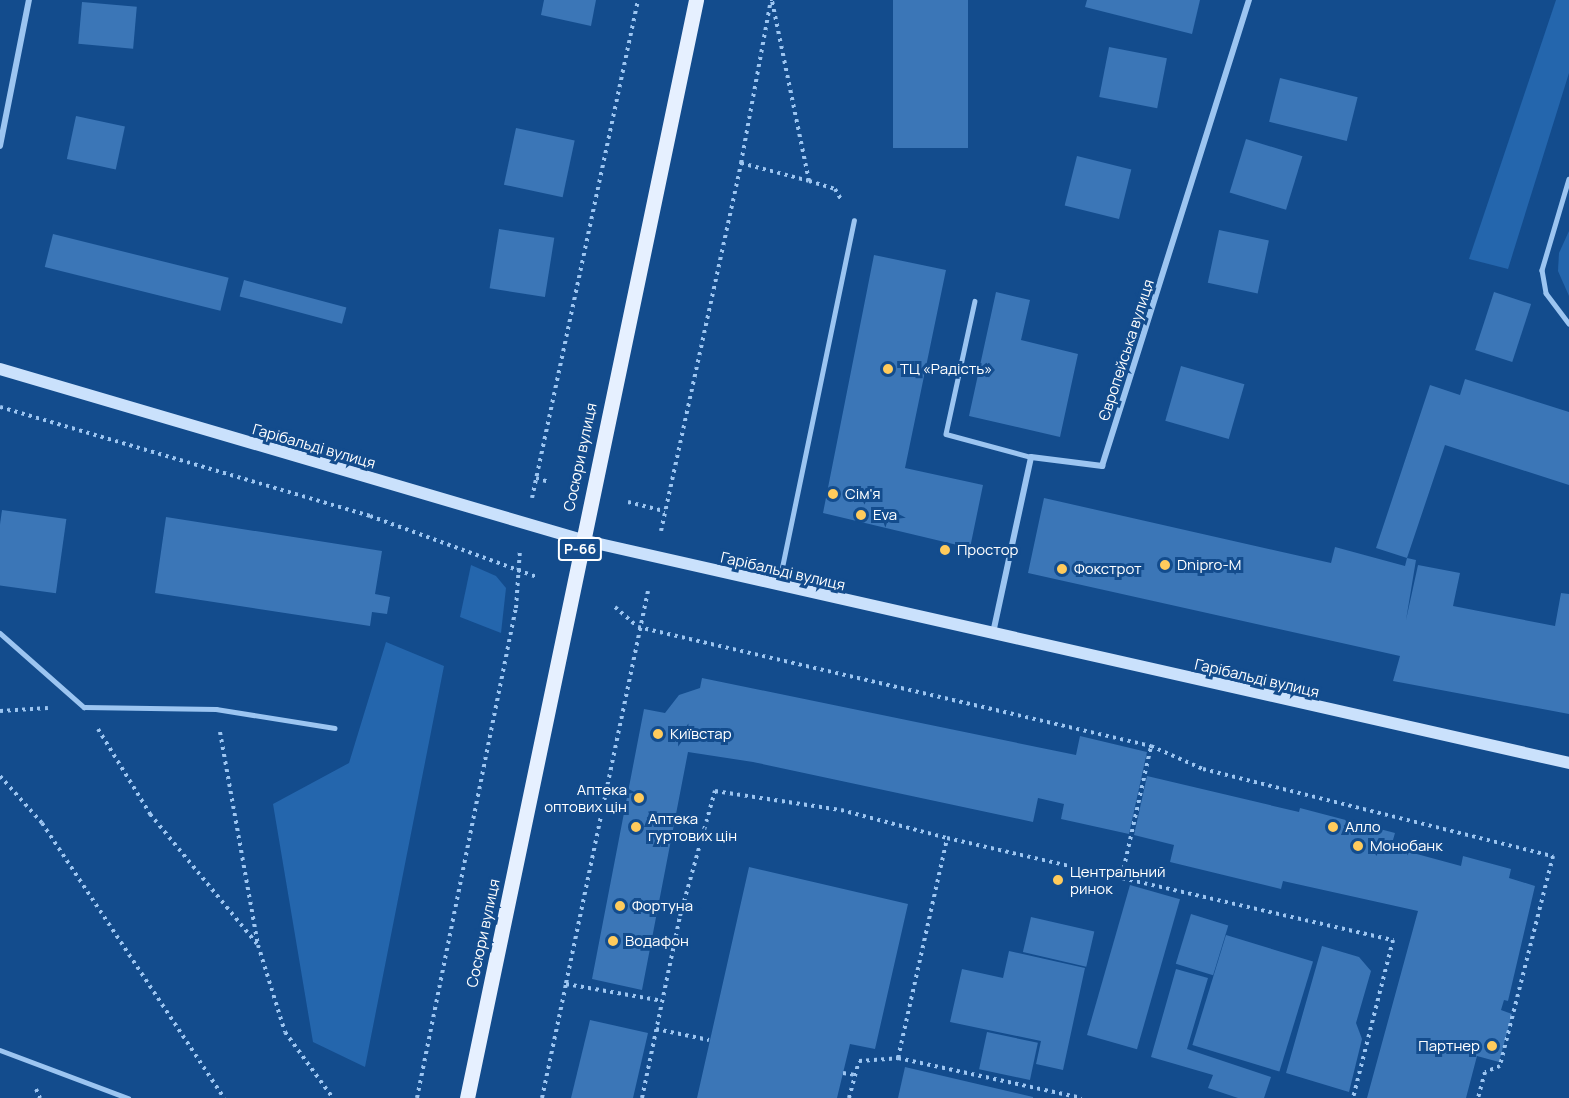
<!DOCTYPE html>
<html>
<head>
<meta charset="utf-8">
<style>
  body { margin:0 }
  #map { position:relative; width:1569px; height:1098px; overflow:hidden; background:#134c8d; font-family:Manrope,sans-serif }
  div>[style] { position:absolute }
  .green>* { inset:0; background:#2466ad }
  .building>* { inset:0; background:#3b76b7; transform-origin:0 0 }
  .path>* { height:4px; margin-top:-2px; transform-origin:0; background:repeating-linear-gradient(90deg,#9cc5f1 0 3px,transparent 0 7.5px) }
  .lane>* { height:4.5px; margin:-2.25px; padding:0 2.25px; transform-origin:2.25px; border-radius:2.25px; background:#9cc5f1 }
  .street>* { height:6px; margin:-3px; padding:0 3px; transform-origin:3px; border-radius:3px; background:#9cc5f1 }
  .secondary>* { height:12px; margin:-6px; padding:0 6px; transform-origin:6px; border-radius:6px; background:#cae1fc }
  .primary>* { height:15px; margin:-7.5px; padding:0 7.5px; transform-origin:7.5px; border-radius:7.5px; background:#e6f0ff }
  .dots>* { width:16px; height:16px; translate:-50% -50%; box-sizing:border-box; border:3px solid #134c8d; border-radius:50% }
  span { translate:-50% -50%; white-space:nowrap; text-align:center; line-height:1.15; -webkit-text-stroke:6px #134c8d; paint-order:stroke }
  .shield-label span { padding:2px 4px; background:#134c8d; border:2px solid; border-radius:4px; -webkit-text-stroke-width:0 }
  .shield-label { font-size:14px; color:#fff; font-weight:700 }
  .street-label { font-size:15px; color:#fff }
  .poi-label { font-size:15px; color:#fff }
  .left { translate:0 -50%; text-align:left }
  .right { translate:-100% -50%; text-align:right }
</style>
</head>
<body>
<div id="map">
  <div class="green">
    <div style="clip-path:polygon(1556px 0,1569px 0,1569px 73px,1508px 269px,1469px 259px)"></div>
    <div style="clip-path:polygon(1569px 231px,1569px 296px,1558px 271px,1559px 253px)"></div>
    <div style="clip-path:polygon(471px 565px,496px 576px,506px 588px,501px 633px,460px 617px)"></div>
    <div style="clip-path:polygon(386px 642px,444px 666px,365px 1067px,313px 1042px,273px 804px,349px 763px)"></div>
  </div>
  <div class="building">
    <div style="clip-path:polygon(544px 0,596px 0,591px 26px,541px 15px)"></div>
    <div style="left:893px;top:0;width:75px;height:148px"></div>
    <div style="clip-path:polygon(1087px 0,1200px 0,1192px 34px,1085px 7px)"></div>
    <div style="left:82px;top:2px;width:55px;height:42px;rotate:5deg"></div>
    <div style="left:1109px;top:47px;width:59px;height:51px;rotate:11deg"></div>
    <div style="left:1280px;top:78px;width:80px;height:45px;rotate:14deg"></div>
    <div style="left:76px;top:116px;width:50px;height:44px;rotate:12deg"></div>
    <div style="left:516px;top:128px;width:60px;height:58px;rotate:12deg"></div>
    <div style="left:1246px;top:139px;width:59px;height:56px;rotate:17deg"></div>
    <div style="left:1077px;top:156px;width:56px;height:51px;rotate:14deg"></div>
    <div style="left:499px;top:229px;width:56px;height:60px;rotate:9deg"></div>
    <div style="left:1219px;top:230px;width:51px;height:54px;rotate:12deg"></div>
    <div style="left:53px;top:234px;width:181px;height:34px;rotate:14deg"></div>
    <div style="clip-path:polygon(874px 255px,946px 270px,905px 468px,983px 485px,970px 548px,823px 513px)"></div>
    <div style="left:244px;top:280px;width:106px;height:17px;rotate:15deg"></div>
    <div style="clip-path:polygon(996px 292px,1030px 300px,1021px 340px,1078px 354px,1060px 437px,969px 416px)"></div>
    <div style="left:1494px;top:292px;width:39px;height:61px;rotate:18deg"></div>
    <div style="left:1181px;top:366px;width:66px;height:57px;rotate:16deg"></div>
    <div style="clip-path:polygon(1465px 379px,1569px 412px,1569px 485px,1445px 445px,1407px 558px,1376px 548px,1430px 385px,1460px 395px)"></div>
    <div style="clip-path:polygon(1044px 498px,1331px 563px,1335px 547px,1405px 566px,1407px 558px,1416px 560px,1406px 620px,1418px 565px,1460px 573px,1453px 606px,1555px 626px,1561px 593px,1569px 594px,1569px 714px,1393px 681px,1400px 656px,1028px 573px)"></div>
    <div style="left:2px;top:510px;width:65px;height:75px;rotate:8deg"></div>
    <div style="clip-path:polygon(166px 517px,382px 551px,375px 594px,390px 597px,387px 614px,372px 612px,370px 626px,155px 593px)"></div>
    <div style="clip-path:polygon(702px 678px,1076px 755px,1080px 736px,1147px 752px,1129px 834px,1061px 819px,1064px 804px,1038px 798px,1033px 822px,753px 762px,688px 752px,642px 990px,592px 979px,644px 709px,665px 713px,679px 695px,700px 688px)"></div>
    <div style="clip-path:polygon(1147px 776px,1299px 812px,1300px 808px,1395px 833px,1391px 847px,1461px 866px,1463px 856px,1511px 869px,1509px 878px,1535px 886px,1508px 1001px,1504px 1000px,1501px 1010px,1512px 1014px,1499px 1062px,1477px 1056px,1466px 1098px,1367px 1098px,1418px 911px,1283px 881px,1281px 889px,1170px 862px,1174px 845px,1134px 835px)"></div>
    <div style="clip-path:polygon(749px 867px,908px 904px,875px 1049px,850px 1044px,837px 1098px,697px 1098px)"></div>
    <div style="left:1130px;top:885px;width:52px;height:156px;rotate:16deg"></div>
    <div style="left:1191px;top:914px;width:39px;height:52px;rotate:17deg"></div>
    <div style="left:1031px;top:917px;width:65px;height:36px;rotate:13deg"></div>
    <div style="left:1226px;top:935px;width:91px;height:115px;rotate:17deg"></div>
    <div style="clip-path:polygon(1322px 946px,1359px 957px,1371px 971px,1356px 1023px,1362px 1039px,1349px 1092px,1286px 1073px)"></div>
    <div style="clip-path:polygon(1009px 951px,1085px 968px,1063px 1070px,1036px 1064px,1041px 1041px,950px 1022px,962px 969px,1003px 978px)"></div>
    <div style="clip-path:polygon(1176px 969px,1208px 978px,1187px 1049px,1271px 1077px,1264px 1098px,1238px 1098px,1208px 1088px,1213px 1075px,1151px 1057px)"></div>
    <div style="clip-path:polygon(590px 1020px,648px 1033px,633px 1098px,571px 1098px)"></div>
    <div style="left:987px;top:1032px;width:52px;height:38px;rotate:12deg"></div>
    <div style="clip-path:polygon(905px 1067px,1033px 1097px,1033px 1098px,898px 1098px)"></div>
  </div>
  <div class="path">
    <div style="left:741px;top:163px;width:70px;rotate:14.8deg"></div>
    <div style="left:809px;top:181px;width:185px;rotate:-101.6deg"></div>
    <div style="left:809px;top:181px;width:27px;rotate:17deg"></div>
    <div style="left:835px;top:189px;width:14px;rotate:60deg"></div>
    <div style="left:0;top:407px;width:386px;rotate:16.4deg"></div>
    <div style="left:370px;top:516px;width:178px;rotate:20.1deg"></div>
    <div style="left:536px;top:478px;width:14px;rotate:17deg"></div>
    <div style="left:532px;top:498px;width:509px;rotate:-77.98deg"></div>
    <div style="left:628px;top:502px;width:38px;rotate:14deg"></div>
    <div style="left:661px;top:531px;width:377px;rotate:-77.7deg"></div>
    <div style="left:741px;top:163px;width:166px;rotate:-79.6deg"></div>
    <div style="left:648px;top:591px;width:401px;rotate:101.8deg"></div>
    <div style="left:566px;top:984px;width:97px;rotate:10deg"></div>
    <div style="left:615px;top:607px;width:30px;rotate:41deg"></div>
    <div style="left:638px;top:627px;width:527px;rotate:13.06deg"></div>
    <div style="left:1151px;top:746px;width:57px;rotate:23.9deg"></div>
    <div style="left:1203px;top:769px;width:361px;rotate:14deg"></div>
    <div style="left:1553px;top:856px;width:217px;rotate:104.2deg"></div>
    <div style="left:1500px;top:1066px;width:16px;rotate:158deg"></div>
    <div style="left:1485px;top:1072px;width:27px;rotate:105deg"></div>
    <div style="left:0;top:711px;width:48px;rotate:-3.6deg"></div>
    <div style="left:98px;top:729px;width:100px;rotate:58.5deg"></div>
    <div style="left:150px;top:814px;width:168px;rotate:50.5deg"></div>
    <div style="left:220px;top:732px;width:216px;rotate:79.9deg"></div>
    <div style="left:258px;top:945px;width:91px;rotate:72.8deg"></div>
    <div style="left:285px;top:1032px;width:82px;rotate:54deg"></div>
    <div style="left:0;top:776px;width:63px;rotate:48.2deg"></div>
    <div style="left:42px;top:823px;width:330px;rotate:56.5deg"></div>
    <div style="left:1122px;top:876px;width:133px;rotate:-77.4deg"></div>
    <div style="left:656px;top:1029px;width:54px;rotate:11.7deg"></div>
    <div style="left:898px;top:1058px;width:188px;rotate:12.3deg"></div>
    <div style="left:843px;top:1073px;width:12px;rotate:9deg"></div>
    <div style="left:36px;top:1089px;width:10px;rotate:66deg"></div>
    <div style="left:417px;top:1098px;width:500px;rotate:-78.6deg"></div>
    <div style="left:516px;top:608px;width:58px;rotate:-86.1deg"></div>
    <div style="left:542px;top:1098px;width:116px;rotate:-78.1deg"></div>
    <div style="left:642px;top:1098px;width:186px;rotate:-78.2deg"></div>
    <div style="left:680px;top:916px;width:130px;rotate:-74.4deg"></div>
    <div style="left:715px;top:791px;width:127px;rotate:8.6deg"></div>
    <div style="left:841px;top:810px;width:110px;rotate:14.8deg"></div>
    <div style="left:947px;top:838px;width:458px;rotate:12.9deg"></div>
    <div style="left:1393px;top:940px;width:163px;rotate:104.2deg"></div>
    <div style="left:849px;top:1098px;width:38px;rotate:-75deg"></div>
    <div style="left:859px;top:1061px;width:39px;rotate:-4deg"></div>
    <div style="left:898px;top:1058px;width:225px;rotate:-77.4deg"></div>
  </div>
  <div class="lane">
    <div style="left:1569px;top:179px;width:95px;rotate:106.5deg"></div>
    <div style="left:1542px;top:270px;width:23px;rotate:80deg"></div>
    <div style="left:1546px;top:293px;width:38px;rotate:53deg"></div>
    <div style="left:975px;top:301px;width:136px;rotate:102.3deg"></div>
    <div style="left:946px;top:434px;width:88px;rotate:15.1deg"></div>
    <div style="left:779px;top:582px;width:369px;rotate:-78.3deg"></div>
    <div style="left:0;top:633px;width:112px;rotate:41.4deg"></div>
    <div style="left:84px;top:707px;width:132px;rotate:0.9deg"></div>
    <div style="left:216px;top:709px;width:120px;rotate:9.1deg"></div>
    <div style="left:0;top:1050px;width:137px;rotate:20.6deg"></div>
  </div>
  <div class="street">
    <div style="left:0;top:146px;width:149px;rotate:-78.8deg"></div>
    <div style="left:993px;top:633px;width:180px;rotate:-77.8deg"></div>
    <div style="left:1031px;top:457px;width:72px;rotate:7.2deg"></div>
    <div style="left:1102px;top:466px;width:489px;rotate:-72.5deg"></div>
  </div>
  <div class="secondary">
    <div style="left:0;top:369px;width:607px;rotate:16.37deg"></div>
    <div style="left:582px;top:540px;width:1012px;rotate:12.73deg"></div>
  </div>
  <div class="primary">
    <div style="left:467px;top:1098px;width:1122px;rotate:-78.22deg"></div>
  </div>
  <div class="dots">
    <div style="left:888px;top:369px;background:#ffcb5c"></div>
    <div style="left:833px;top:494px;background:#ffcb5c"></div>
    <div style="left:861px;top:515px;background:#ffcb5c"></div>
    <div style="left:945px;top:550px;background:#ffcb5c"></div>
    <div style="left:1165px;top:565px;background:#ffcb5c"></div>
    <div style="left:1062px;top:569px;background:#ffcb5c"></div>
    <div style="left:658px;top:734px;background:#ffcb5c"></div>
    <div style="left:639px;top:798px;background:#ffcb5c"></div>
    <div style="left:636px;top:827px;background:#ffcb5c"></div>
    <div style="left:1333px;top:827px;background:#ffcb5c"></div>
    <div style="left:1358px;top:846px;background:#ffcb5c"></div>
    <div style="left:1058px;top:880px;background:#ffcb5c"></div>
    <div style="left:620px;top:906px;background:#ffcb5c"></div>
    <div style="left:613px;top:941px;background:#ffcb5c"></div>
    <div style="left:1492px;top:1046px;background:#ffcb5c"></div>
  </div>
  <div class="shield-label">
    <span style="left:580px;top:549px">Р-66</span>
  </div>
  <div class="street-label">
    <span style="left:1126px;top:350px;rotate:-72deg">Європейська вулиця</span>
    <span style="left:314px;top:446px;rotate:16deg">Гарібальді вулиця</span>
    <span style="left:580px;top:457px;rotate:-78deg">Сосюри вулиця</span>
    <span style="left:783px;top:571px;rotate:13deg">Гарібальді вулиця</span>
    <span style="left:1257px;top:678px;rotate:13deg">Гарібальді вулиця</span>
    <span style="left:483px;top:933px;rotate:-78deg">Сосюри вулиця</span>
  </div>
  <div class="poi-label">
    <span class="left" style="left:900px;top:369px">ТЦ «Радість»</span>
    <span class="left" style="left:845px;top:494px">Сім'я</span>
    <span class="left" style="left:873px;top:515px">Eva</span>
    <span class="left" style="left:957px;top:550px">Простор</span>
    <span class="left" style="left:1177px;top:565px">Dnipro-M</span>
    <span class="left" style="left:1074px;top:569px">Фокстрот</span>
    <span class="left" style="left:670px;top:734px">Київстар</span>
    <span class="right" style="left:627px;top:798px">Аптека<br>оптових цін</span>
    <span class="left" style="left:648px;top:827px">Аптека<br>гуртових цін</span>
    <span class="left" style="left:1345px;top:827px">Алло</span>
    <span class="left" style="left:1370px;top:846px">Монобанк</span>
    <span class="left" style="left:1070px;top:880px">Центральний<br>ринок</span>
    <span class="left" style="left:632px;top:906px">Фортуна</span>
    <span class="left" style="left:625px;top:941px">Водафон</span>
    <span class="right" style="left:1480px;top:1046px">Партнер</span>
  </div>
</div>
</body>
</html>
